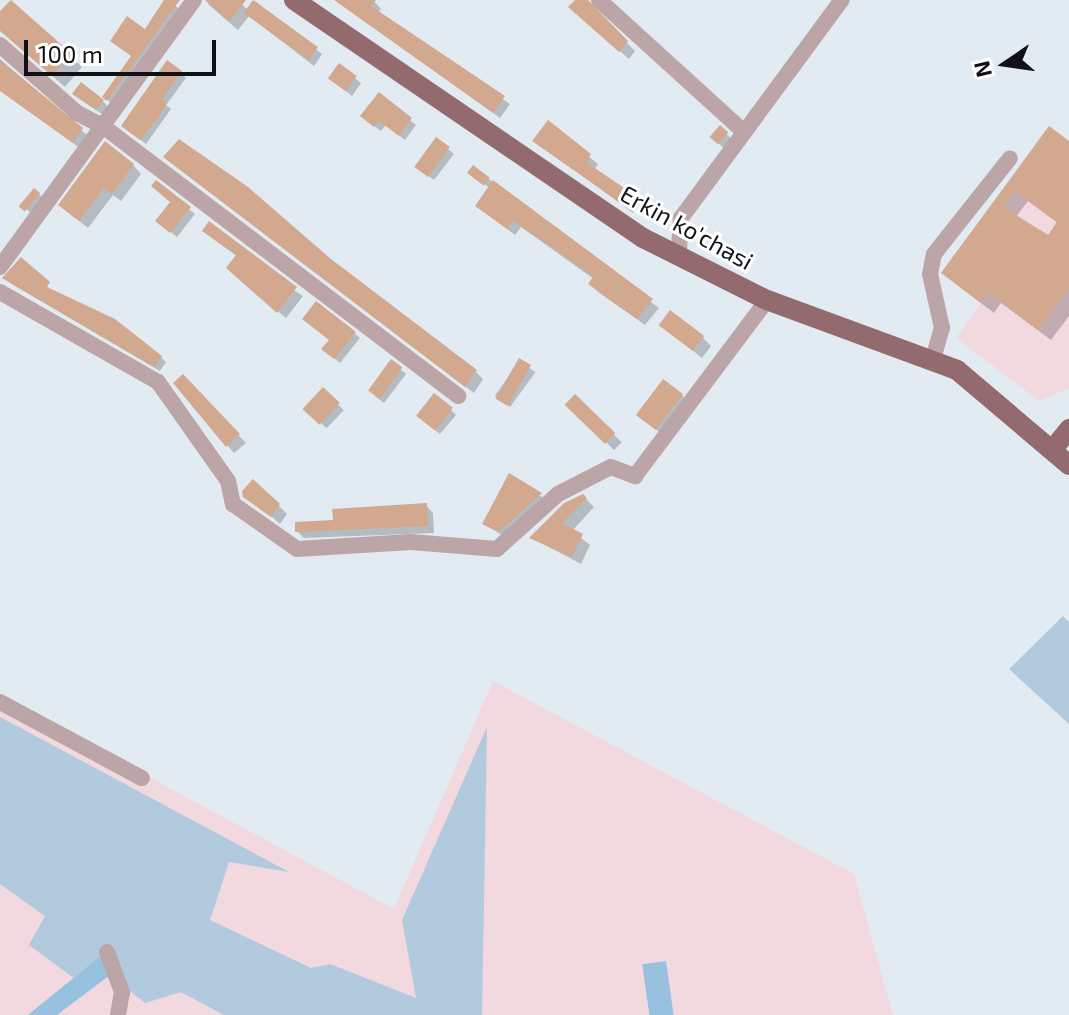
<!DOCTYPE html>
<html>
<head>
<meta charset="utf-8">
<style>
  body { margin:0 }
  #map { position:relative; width:1069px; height:1015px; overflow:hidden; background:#e3ebf2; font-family:"Exo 2",sans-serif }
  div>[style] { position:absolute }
  .industrial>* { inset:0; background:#f2d8df }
  .green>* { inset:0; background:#b1cadd }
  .forest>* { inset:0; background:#98c1df; transform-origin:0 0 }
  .shadow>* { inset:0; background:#0003; transform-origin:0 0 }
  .building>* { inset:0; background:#d2a88f; transform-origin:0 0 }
  .minor>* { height:16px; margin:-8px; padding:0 8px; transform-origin:8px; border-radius:8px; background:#bca5a6 }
  .major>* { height:20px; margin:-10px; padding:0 10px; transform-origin:10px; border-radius:10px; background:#936b6e }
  span { translate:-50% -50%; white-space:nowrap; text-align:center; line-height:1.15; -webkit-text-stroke:6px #fff; paint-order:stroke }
  .street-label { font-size:24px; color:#0f1114 }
  .north { position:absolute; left:965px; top:24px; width:80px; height:80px; -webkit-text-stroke:6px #fff; paint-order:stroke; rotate:257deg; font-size:22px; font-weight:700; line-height:32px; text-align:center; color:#0f1114 }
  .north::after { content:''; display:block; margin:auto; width:28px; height:36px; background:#0f1114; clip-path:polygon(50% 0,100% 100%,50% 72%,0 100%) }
  .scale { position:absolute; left:24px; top:40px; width:192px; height:36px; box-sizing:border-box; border:4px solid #0f1114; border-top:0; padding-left:10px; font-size:24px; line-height:28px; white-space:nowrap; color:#0f1114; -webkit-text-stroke:6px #fff; paint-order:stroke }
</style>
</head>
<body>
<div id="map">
  <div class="industrial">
    <div style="clip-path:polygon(1049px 126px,1069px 141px,1069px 388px,1039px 401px,956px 338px,981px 303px,941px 273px)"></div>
    <div style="clip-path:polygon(493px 681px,854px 874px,893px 1015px,0 1015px,0 697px,394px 909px)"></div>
  </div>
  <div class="green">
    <div style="clip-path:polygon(1063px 616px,1069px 622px,1069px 724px,1009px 669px)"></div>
    <div style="clip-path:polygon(0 717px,289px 872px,229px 862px,210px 920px,311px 968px,330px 964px,416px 998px,402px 920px,487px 727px,482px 1015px,224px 1015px,181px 992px,145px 1003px,110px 975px,103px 954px,75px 979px,29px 945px,45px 916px,0 884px)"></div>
  </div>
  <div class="forest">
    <div style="clip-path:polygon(103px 954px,110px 975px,57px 1015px,28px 1015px)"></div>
    <div style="left:666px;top:961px;width:55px;height:24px;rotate:82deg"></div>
  </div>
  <div class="shadow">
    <div style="clip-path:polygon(167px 0,181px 10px,112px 104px,105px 97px)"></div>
    <div style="clip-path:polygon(210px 0,237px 0,248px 10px,255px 1px,322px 54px,314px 66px,249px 16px,238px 30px,208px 4px)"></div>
    <div style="clip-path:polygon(338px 0,373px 0,381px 9px,378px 13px,510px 104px,500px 118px)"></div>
    <div style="clip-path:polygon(577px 0,584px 0,635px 51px,629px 59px,580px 15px)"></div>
    <div style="clip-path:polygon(0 14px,70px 55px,82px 67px,65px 87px,0 30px)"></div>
    <div style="clip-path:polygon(0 59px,89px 137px,81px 149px,0 90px)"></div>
    <div style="clip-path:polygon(340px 66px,361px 83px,352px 96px,336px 83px)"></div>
    <div style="clip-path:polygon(180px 73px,186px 78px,166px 105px,171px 109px,146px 144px,129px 131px)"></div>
    <div style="clip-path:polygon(379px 95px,416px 125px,405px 140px,386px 125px,381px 131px,368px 121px)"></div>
    <div style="clip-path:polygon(80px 99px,103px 101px,108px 107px,102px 114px)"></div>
    <div style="clip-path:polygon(548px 123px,598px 164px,594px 170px,640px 203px,633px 213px,535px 141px)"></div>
    <div style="clip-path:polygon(720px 128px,732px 139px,725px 149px,718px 143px)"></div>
    <div style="clip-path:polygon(evenodd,1049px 129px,1069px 144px,1069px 316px,1051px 340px,1001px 303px,994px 313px,956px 284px,1049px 129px,1028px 201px,1059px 224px,1046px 241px,1015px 218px,1028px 201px)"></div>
    <div style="clip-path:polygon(448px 149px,454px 154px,434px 180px,423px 172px)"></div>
    <div style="clip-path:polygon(133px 165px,141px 174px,121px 201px,113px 195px,88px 228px,70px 214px)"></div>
    <div style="clip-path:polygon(475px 178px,489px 179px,659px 308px,645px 325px,598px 292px,590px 284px,594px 279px,521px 227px,515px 235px,477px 206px,490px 188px)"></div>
    <div style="clip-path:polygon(156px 183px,195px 214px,177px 237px,163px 226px,172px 202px)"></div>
    <div style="clip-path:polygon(39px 194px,44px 200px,33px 215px,23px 206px)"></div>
    <div style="clip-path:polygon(212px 238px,303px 296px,286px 318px,236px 275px,237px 256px)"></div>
    <div style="clip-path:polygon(294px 255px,330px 261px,475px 371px,483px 379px,474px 393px)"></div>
    <div style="clip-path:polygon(21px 260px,52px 292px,161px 357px,166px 362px,160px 371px,10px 283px,5px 278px)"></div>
    <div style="clip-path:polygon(661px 325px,703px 338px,711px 346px,702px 358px)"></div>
    <div style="clip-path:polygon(354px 333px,360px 338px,340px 363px,329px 354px)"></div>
    <div style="left:520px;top:361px;width:19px;height:43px;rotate:36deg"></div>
    <div style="clip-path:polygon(400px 369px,406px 374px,384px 403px,375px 396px)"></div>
    <div style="clip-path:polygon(183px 377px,246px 443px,234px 453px,175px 384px)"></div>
    <div style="left:323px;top:390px;width:29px;height:25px;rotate:44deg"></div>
    <div style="clip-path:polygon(682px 395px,690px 404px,665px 437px,639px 415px)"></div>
    <div style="left:575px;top:397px;width:65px;height:11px;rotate:44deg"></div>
    <div style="clip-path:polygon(451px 410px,456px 415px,440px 434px,424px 421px)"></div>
    <div style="clip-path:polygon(510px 476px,545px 499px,505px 537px,484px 524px)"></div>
    <div style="clip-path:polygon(583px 496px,594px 507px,572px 531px,590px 545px,581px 564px,532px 538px)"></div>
    <div style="clip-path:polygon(253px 500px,278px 505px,287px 514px,280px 524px)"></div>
    <div style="clip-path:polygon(426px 505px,433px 513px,434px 533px,304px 538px,297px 531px)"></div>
  </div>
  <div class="building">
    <div style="clip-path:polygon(11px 0,72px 54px,52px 76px,0 31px,0 11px)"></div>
    <div style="clip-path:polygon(164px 0,180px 0,107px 101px,102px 97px,131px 56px,110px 41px,127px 16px,145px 29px)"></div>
    <div style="clip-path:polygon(205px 0,246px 0,229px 22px)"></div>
    <div style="left:253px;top:0;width:80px;height:16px;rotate:36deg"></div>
    <div style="clip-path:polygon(334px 0,376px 0,371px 6px,505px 96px,493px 113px)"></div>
    <div style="clip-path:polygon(575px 0,588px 0,628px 41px,619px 52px,568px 7px)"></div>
    <div style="clip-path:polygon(0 60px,83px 128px,73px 143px,0 91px)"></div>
    <div style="clip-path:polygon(167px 60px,182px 71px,162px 99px,167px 103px,159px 117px,140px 140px,121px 126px)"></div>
    <div style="left:339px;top:63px;width:22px;height:19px;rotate:36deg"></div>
    <div style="clip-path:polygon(81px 82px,104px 100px,96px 110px,72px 94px)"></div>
    <div style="clip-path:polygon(379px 92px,412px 118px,399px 136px,379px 121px,374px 127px,360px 116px)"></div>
    <div style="clip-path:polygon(548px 120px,591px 154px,586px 162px,633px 194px,625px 206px,532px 141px)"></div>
    <div style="left:720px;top:125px;width:11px;height:16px;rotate:41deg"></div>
    <div style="clip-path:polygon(evenodd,1049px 126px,1069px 141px,1069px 288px,1038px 330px,989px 293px,981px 303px,941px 273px,1049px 126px,1015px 191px,1057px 222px,1048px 235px,1003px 207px,1015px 191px)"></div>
    <div style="left:436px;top:137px;width:17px;height:37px;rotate:36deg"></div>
    <div style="clip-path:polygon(179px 139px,248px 187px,331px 259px,477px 370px,465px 387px,163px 157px)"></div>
    <div style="clip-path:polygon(105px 141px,134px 164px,112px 194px,104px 188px,79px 221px,58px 205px)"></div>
    <div style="left:473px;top:165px;width:21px;height:10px;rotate:37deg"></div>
    <div style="clip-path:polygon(156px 180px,191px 207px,170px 233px,155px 221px,170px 202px,151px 186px)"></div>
    <div style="clip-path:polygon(493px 180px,653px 299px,637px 319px,588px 284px,593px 277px,566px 257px,513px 221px,507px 229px,475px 206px)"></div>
    <div style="left:34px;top:188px;width:8px;height:24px;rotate:40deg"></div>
    <div style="clip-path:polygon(209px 221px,297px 287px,277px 313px,226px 268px,236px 255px,202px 231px)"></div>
    <div style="clip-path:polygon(21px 257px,50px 282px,47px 287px,115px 319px,162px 356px,154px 367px,2px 278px)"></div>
    <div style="clip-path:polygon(316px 301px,356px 332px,334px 359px,321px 349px,329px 340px,302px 319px)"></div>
    <div style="left:670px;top:310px;width:43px;height:19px;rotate:37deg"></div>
    <div style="left:519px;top:358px;width:14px;height:47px;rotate:30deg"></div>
    <div style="left:391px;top:359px;width:14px;height:39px;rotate:36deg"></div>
    <div style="clip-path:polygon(183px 374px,240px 434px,226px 447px,173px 383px)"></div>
    <div style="left:663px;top:379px;width:25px;height:45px;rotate:37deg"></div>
    <div style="left:323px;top:387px;width:23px;height:30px;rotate:43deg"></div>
    <div style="left:434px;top:393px;width:24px;height:29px;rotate:38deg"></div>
    <div style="left:575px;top:394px;width:56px;height:15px;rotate:44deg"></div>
    <div style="clip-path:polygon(509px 473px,542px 493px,499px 532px,482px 524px)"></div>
    <div style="clip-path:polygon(253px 479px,280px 504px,271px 517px,243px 497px,242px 491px)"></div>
    <div style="clip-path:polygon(583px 494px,587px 498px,562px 523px,583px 534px,572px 557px,529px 538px,564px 503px)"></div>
    <div style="clip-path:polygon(427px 503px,428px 526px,295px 532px,295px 522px,333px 520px,332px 509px)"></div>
  </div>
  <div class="minor">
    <div style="left:599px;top:0;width:193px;rotate:42.3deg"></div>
    <div style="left:0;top:45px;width:103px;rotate:41.4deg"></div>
    <div style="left:77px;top:113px;width:30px;rotate:27deg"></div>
    <div style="left:104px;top:127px;width:445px;rotate:37.2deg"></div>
    <div style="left:679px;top:252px;width:34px;rotate:-87deg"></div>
    <div style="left:681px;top:218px;width:271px;rotate:-53.6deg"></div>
    <div style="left:0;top:267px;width:330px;rotate:-54deg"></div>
    <div style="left:0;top:292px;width:182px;rotate:29.7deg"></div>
    <div style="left:158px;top:382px;width:121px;rotate:54.7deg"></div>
    <div style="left:228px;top:481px;width:24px;rotate:78deg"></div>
    <div style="left:233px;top:504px;width:78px;rotate:35.1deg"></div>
    <div style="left:297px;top:549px;width:114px;rotate:-3.5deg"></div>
    <div style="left:411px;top:542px;width:86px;rotate:4.7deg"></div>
    <div style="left:497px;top:549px;width:82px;rotate:-42deg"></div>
    <div style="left:558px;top:494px;width:59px;rotate:-27deg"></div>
    <div style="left:611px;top:467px;width:26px;rotate:21deg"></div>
    <div style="left:635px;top:476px;width:220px;rotate:-53.1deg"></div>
    <div style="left:933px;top:359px;width:32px;rotate:-74deg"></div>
    <div style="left:942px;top:328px;width:55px;rotate:-102.5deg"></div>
    <div style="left:930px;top:274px;width:20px;rotate:-79deg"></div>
    <div style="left:934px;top:254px;width:122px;rotate:-51.6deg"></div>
    <div style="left:0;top:702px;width:161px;rotate:28.2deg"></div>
    <div style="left:107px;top:952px;width:43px;rotate:69.4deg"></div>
    <div style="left:122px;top:992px;width:23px;rotate:100deg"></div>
  </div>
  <div class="major">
    <div style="left:294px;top:0;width:422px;rotate:34.3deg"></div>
    <div style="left:643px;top:238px;width:139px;rotate:26.6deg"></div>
    <div style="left:767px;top:300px;width:202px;rotate:20.2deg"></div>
    <div style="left:957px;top:370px;width:147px;rotate:40.3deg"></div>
    <div style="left:1053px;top:449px;width:26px;rotate:-51deg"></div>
  </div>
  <div class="street-label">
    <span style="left:687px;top:227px;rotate:29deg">Erkin ko'chasi</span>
  </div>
  <div class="north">N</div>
  <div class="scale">100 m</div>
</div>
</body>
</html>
